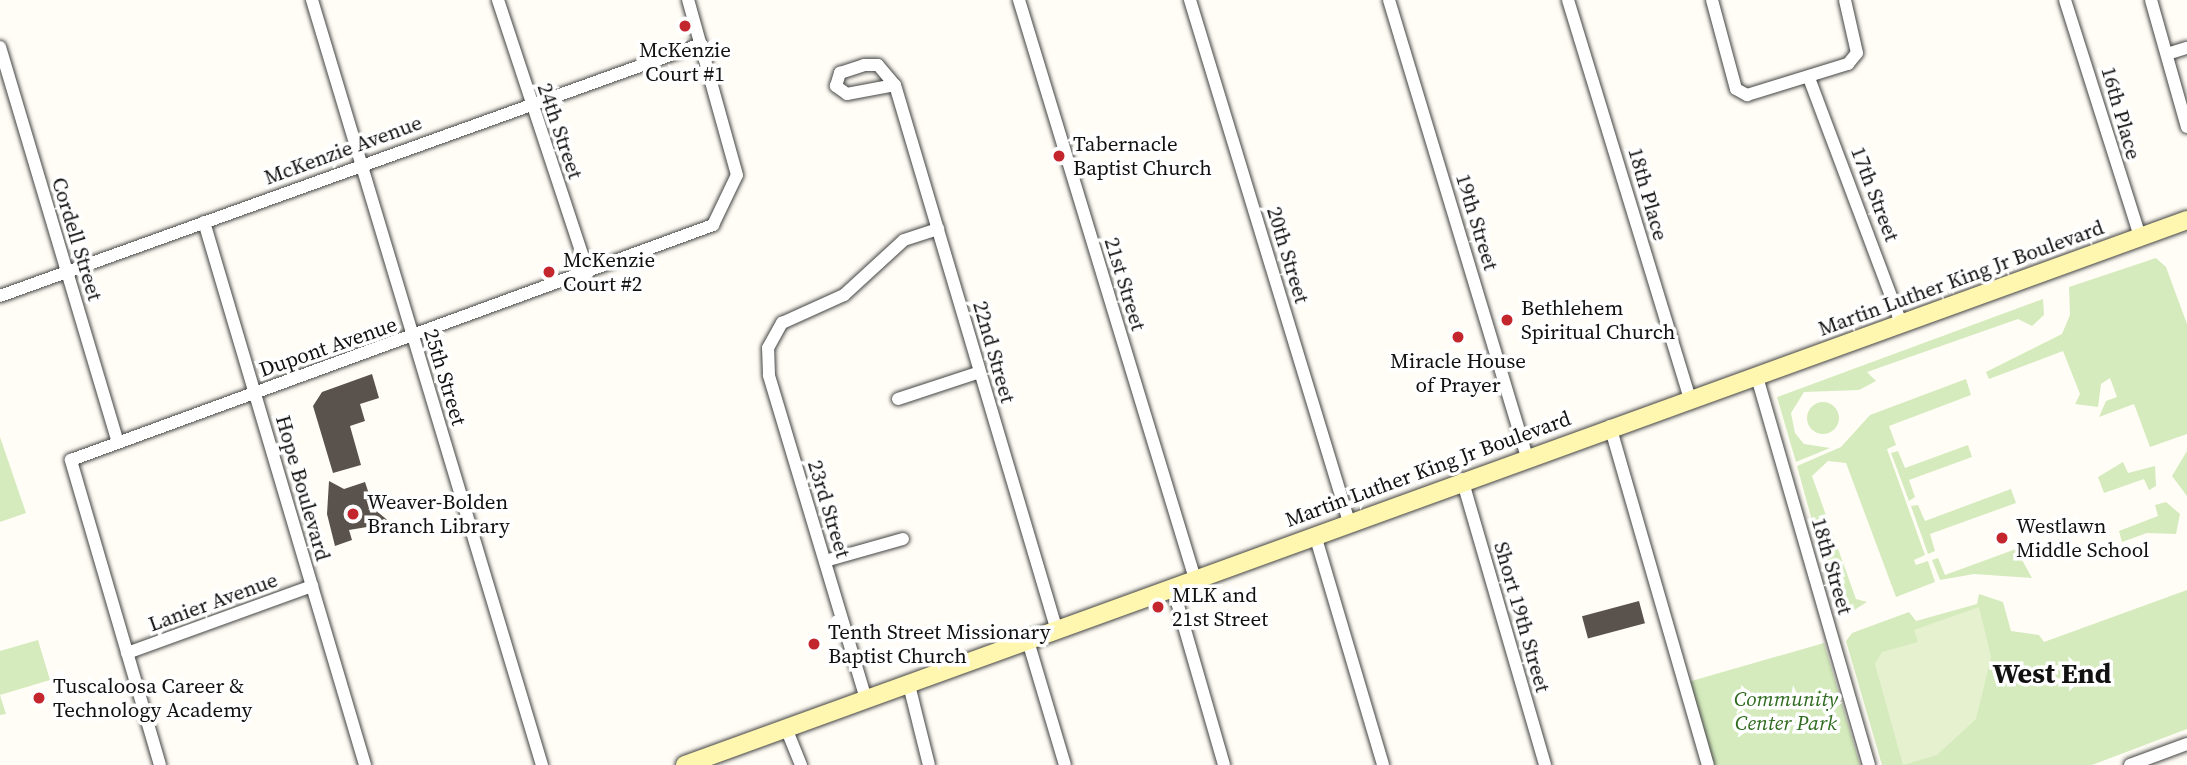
<!DOCTYPE html>
<html>
<head>
<meta charset="utf-8">
<style>
  body { margin:0 }
  #map { position:relative; width:2187px; height:765px; overflow:hidden; background:#fffdf5; font-family:"Source Serif 4",serif }
  div>[style] { position:absolute }
  .green>* { inset:0; background:#d5ebbd }
  .round { border-radius:50% }
  .pitch>* { inset:0; background:#e6f2cf }
  .building>* { inset:0; background:#5a524d; transform-origin:0 0 }
  .roads { filter:drop-shadow(0 0 2px #444) drop-shadow(0 0 2px #444) }
  .street>* { height:12px; margin:-6px; padding:0 6px; transform-origin:6px; border-radius:6px; background:#fff }
  .secondary>* { height:18px; margin:-9px; padding:0 9px; transform-origin:9px; border-radius:9px; background:#fff6b0 }
  .dots>* { width:19px; height:19px; translate:-50% -50%; box-sizing:border-box; border:4px solid #fff; border-radius:50% }
  span { translate:-50% -50%; white-space:nowrap; text-align:center; line-height:1.15; -webkit-text-stroke:7px #fff; paint-order:stroke }
  .poi-label { font-size:21px; color:#111 }
  .left { translate:0 -50%; text-align:left }
  .street-label { font-size:21px; color:#111 }
  .park-label { font-size:21px; color:#2f6b1f; font-style:italic }
  .district-label { font-size:28px; color:#111; font-weight:700 }
</style>
</head>
<body>
<div id="map">
  <div class="green">
    <div style="clip-path:polygon(2156px 258px,2166px 267px,2187px 324px,2187px 434px,2150px 447px,2134px 404px,2099px 417px,2106px 401px,2117px 397px,2110px 378px,2101px 384px,2098px 407px,2075px 404px,2080px 394px,2063px 351px,1989px 379px,1986px 372px,2062px 334px,2070px 315px,2069px 287px)"></div>
    <div style="clip-path:polygon(2043px 299px,2044px 315px,2032px 326px,2018px 319px,1867px 372px,1876px 381px,1859px 390px,1804px 392px,1791px 413px,1795px 433px,1804px 444px,1830px 448px,1796px 462px,1777px 397px)"></div>
    <div style="clip-path:polygon(1966px 379px,1971px 395px,1889px 426px,1896px 445px,1887px 449px,1925px 555px,1914px 560px,1916px 565px,1928px 561px,1935px 582px,1896px 597px,1846px 463px,1828px 461px,1812px 476px,1856px 599px,1867px 602px,1848px 614px,1837px 611px,1797px 466px,1841px 447px,1870px 415px)"></div>
    <div class="round" style="left:1807px;top:402px;width:32px;height:32px"></div>
    <div style="clip-path:polygon(0 437px,26px 513px,0 522px)"></div>
    <div style="clip-path:polygon(1968px 445px,1972px 457px,1909px 480px,1915px 497px,1909px 501px,1891px 453px,1898px 451px,1905px 468px)"></div>
    <div style="clip-path:polygon(2187px 451px,2187px 496px,2172px 476px)"></div>
    <div style="clip-path:polygon(2123px 462px,2128px 473px,2155px 466px,2156px 486px,2149px 490px,2144px 479px,2104px 493px,2098px 477px)"></div>
    <div style="clip-path:polygon(2011px 489px,2016px 503px,1930px 534px,1935px 551px,1928px 554px,1911px 506px,1918px 505px,1925px 521px)"></div>
    <div style="clip-path:polygon(2166px 502px,2180px 514px,2176px 534px,2147px 533px,2122px 542px,2119px 531px,2158px 516px,2155px 505px)"></div>
    <div style="clip-path:polygon(2016px 549px,2032px 578px,1974px 574px,1940px 580px,1932px 560px,1938px 558px,1945px 575px)"></div>
    <div style="clip-path:polygon(2187px 590px,2187px 729px,2092px 765px,1882px 765px,1846px 641px,1852px 633px,1909px 612px,1916px 621px,1977px 604px,1979px 594px,2003px 602px,2011px 631px,2039px 635px,2044px 642px)"></div>
    <div style="clip-path:polygon(38px 640px,50px 680px,0 695px,6px 714px,0 715px,0 651px)"></div>
    <div style="clip-path:polygon(1824px 643px,1860px 765px,1713px 765px,1688px 682px)"></div>
  </div>
  <div class="pitch">
    <div style="clip-path:polygon(1979px 607px,1991px 657px,1976px 719px,1937px 755px,1903px 765px,1875px 664px,1882px 652px,1918px 642px,1914px 630px)"></div>
  </div>
  <div class="building">
    <div style="clip-path:polygon(372px 374px,379px 398px,360px 404px,365px 421px,350px 426px,361px 465px,333px 473px,313px 406px,322px 392px)"></div>
    <div style="clip-path:polygon(329px 481px,344px 489px,365px 482px,374px 509px,391px 523px,349px 530px,352px 540px,335px 546px,327px 514px)"></div>
    <div style="left:1639px;top:601px;width:23px;height:59px;rotate:75deg"></div>
  </div>
  <div class="roads">
    <div class="street">
      <div style="left:312px;top:0;width:799px;rotate:73.27deg"></div>
      <div style="left:498px;top:0;width:287px;rotate:71.7deg"></div>
      <div style="left:1019px;top:0;width:605px;rotate:73.09deg"></div>
      <div style="left:1190px;top:0;width:546px;rotate:73.06deg"></div>
      <div style="left:1389px;top:0;width:476px;rotate:73.2deg"></div>
      <div style="left:1568px;top:0;width:416px;rotate:73deg"></div>
      <div style="left:1712px;top:0;width:92px;rotate:74.9deg"></div>
      <div style="left:1736px;top:89px;width:13px;rotate:29deg"></div>
      <div style="left:1747px;top:95px;width:106px;rotate:-17.1deg"></div>
      <div style="left:1848px;top:64px;width:14px;rotate:-51deg"></div>
      <div style="left:1857px;top:53px;width:54px;rotate:-102.8deg"></div>
      <div style="left:2065px;top:0;width:249px;rotate:72.4deg"></div>
      <div style="left:2151px;top:0;width:132px;rotate:74.2deg"></div>
      <div style="left:0;top:47px;width:412px;rotate:73.4deg"></div>
      <div style="left:2167px;top:54px;width:21px;rotate:-17deg"></div>
      <div style="left:864px;top:65px;width:14px"></div>
      <div style="left:878px;top:65px;width:26px;rotate:50deg"></div>
      <div style="left:895px;top:85px;width:49px;rotate:169.4deg"></div>
      <div style="left:847px;top:94px;width:14px;rotate:-144deg"></div>
      <div style="left:836px;top:86px;width:14px;rotate:-73deg"></div>
      <div style="left:840px;top:73px;width:25px;rotate:-18deg"></div>
      <div style="left:1809px;top:78px;width:264px;rotate:69.4deg"></div>
      <div style="left:895px;top:85px;width:570px;rotate:73.47deg"></div>
      <div style="left:204px;top:222px;width:566px;rotate:73.48deg"></div>
      <div style="left:0;top:296px;width:745px;rotate:-19.77deg"></div>
      <div style="left:1757px;top:377px;width:404px;rotate:73.9deg"></div>
      <div style="left:898px;top:399px;width:86px;rotate:-18.2deg"></div>
      <div style="left:1610px;top:426px;width:353px;rotate:73.9deg"></div>
      <div style="left:1462px;top:479px;width:298px;rotate:73.8deg"></div>
      <div style="left:1315px;top:535px;width:240px;rotate:73.5deg"></div>
      <div style="left:825px;top:561px;width:81px;rotate:-15.8deg"></div>
      <div style="left:1173px;top:588px;width:184px;rotate:73.9deg"></div>
      <div style="left:1028px;top:641px;width:129px;rotate:73.4deg"></div>
      <div style="left:127px;top:653px;width:197px;rotate:-19.9deg"></div>
      <div style="left:909px;top:685px;width:82px;rotate:76deg"></div>
      <div style="left:866px;top:699px;width:338px;rotate:-106.7deg"></div>
      <div style="left:769px;top:375px;width:27px;rotate:-92deg"></div>
      <div style="left:768px;top:348px;width:29px;rotate:-61deg"></div>
      <div style="left:782px;top:323px;width:68px;rotate:-24.3deg"></div>
      <div style="left:844px;top:295px;width:81px;rotate:-42.5deg"></div>
      <div style="left:904px;top:240px;width:36px;rotate:-18deg"></div>
      <div style="left:786px;top:728px;width:40px;rotate:68deg"></div>
      <div style="left:160px;top:765px;width:318px;rotate:-106.3deg"></div>
      <div style="left:71px;top:460px;width:684px;rotate:-20.1deg"></div>
      <div style="left:713px;top:225px;width:55px;rotate:-64.4deg"></div>
      <div style="left:737px;top:175px;width:182px;rotate:-105.6deg"></div>
      <div style="left:2130px;top:765px;width:61px;rotate:-20.2deg"></div>
    </div>
    <div class="secondary">
      <div style="left:685px;top:765px;width:1598px;rotate:-19.94deg"></div>
    </div>
  </div>
  <div class="dots">
    <div style="left:685px;top:26px;background:#c4262e"></div>
    <div style="left:1059px;top:156px;background:#c4262e"></div>
    <div style="left:549px;top:272px;background:#c4262e"></div>
    <div style="left:1507px;top:320px;background:#c4262e"></div>
    <div style="left:1458px;top:337px;background:#c4262e"></div>
    <div style="left:353px;top:514px;background:#c4262e"></div>
    <div style="left:2002px;top:538px;background:#c4262e"></div>
    <div style="left:1158px;top:607px;background:#c4262e"></div>
    <div style="left:814px;top:644px;background:#c4262e"></div>
    <div style="left:39px;top:698px;background:#c4262e"></div>
  </div>
  <div class="poi-label">
    <span style="left:685px;top:62px">McKenzie<br>Court #1</span>
    <span class="left" style="left:1073px;top:156px">Tabernacle<br>Baptist Church</span>
    <span class="left" style="left:563px;top:272px">McKenzie<br>Court #2</span>
    <span class="left" style="left:1521px;top:320px">Bethlehem<br>Spiritual Church</span>
    <span style="left:1458px;top:373px">Miracle House<br>of Prayer</span>
    <span class="left" style="left:367px;top:514px">Weaver-Bolden<br>Branch Library</span>
    <span class="left" style="left:2016px;top:538px">Westlawn<br>Middle School</span>
    <span class="left" style="left:1172px;top:607px">MLK and<br>21st Street</span>
    <span class="left" style="left:828px;top:644px">Tenth Street Missionary<br>Baptist Church</span>
    <span class="left" style="left:53px;top:698px">Tuscaloosa Career &amp;<br>Technology Academy</span>
  </div>
  <div class="street-label">
    <span style="left:2121px;top:113px;rotate:74deg">16th Place</span>
    <span style="left:560px;top:131px;rotate:71deg">24th Street</span>
    <span style="left:343px;top:150px;rotate:-20deg">McKenzie Avenue</span>
    <span style="left:1648px;top:194px;rotate:74deg">18th Place</span>
    <span style="left:1875px;top:194px;rotate:69deg">17th Street</span>
    <span style="left:1477px;top:222px;rotate:73deg">19th Street</span>
    <span style="left:77px;top:239px;rotate:73deg">Cordell Street</span>
    <span style="left:1288px;top:255px;rotate:73deg">20th Street</span>
    <span style="left:1961px;top:278px;rotate:-20deg">Martin Luther King Jr Boulevard</span>
    <span style="left:1125px;top:284px;rotate:73deg">21st Street</span>
    <span style="left:328px;top:347px;rotate:-19deg">Dupont Avenue</span>
    <span style="left:994px;top:352px;rotate:74deg">22nd Street</span>
    <span style="left:445px;top:377px;rotate:73deg">25th Street</span>
    <span style="left:1428px;top:469px;rotate:-20deg">Martin Luther King Jr Boulevard</span>
    <span style="left:303px;top:488px;rotate:74deg">Hope Boulevard</span>
    <span style="left:829px;top:509px;rotate:73deg">23rd Street</span>
    <span style="left:1832px;top:566px;rotate:74deg">18th Street</span>
    <span style="left:213px;top:602px;rotate:-20deg">Lanier Avenue</span>
    <span style="left:1522px;top:617px;rotate:74deg">Short 19th Street</span>
  </div>
  <div class="park-label">
    <span style="left:1786px;top:711px">Community<br>Center Park</span>
  </div>
  <div class="district-label">
    <span style="left:2052px;top:673px">West End</span>
  </div>
</div>
</body>
</html>
